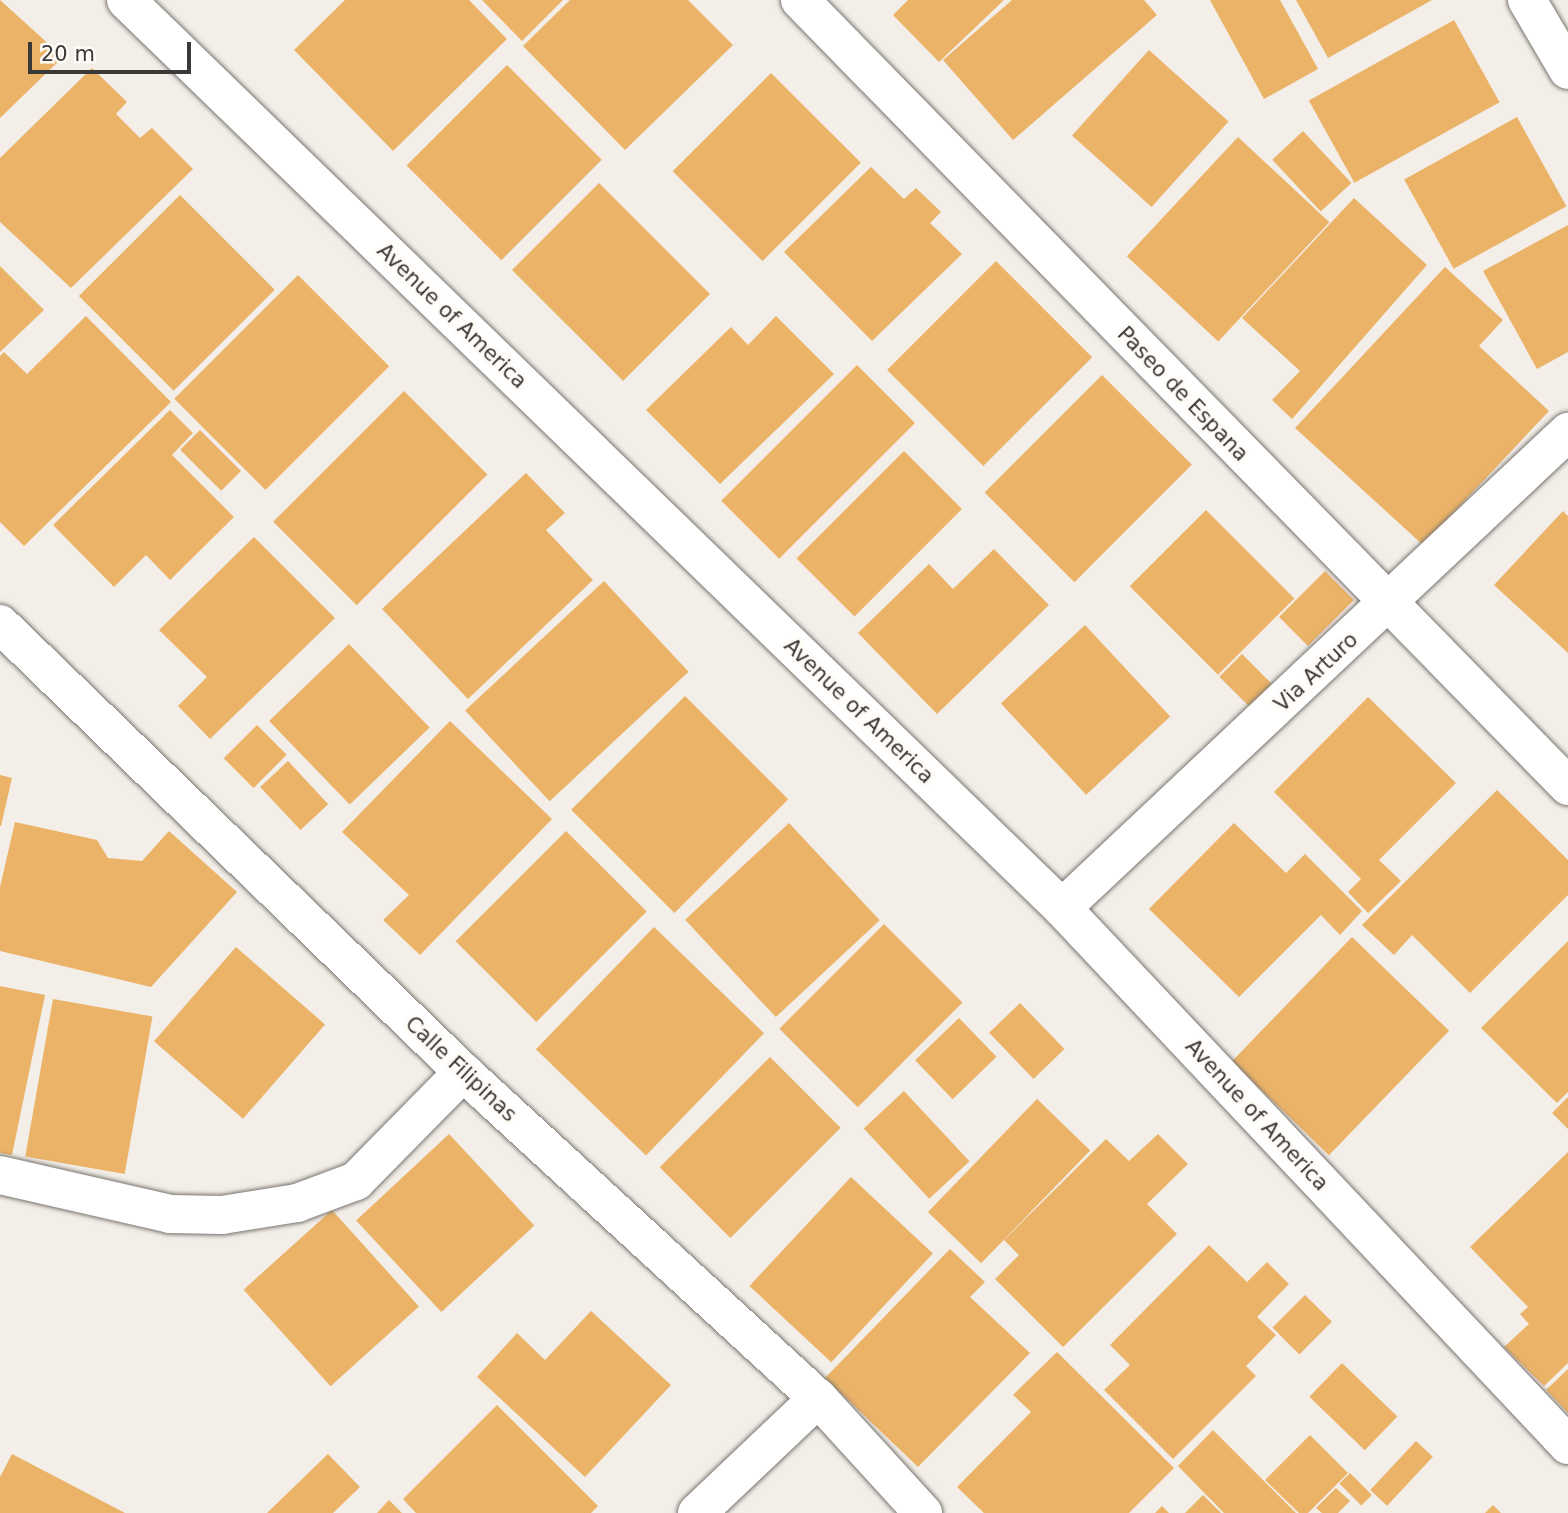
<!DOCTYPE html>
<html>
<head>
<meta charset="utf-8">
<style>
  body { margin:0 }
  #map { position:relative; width:1568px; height:1513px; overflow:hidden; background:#f3eee8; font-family:"DejaVu Sans",sans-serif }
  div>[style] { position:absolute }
  .building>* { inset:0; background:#ebb368; transform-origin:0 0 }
  .roads { filter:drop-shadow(0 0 2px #7a7570) drop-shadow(0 0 2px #7a7570) }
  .minor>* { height:38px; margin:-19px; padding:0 19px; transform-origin:19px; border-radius:19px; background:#fff }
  span { translate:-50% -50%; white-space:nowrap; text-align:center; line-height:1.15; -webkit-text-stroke:7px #fffcf8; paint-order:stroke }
  .street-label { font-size:21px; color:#3b3937 }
  .scale { position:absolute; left:28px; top:42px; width:163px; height:32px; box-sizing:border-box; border:4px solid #3b3937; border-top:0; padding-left:9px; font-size:21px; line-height:24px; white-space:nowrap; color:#3b3937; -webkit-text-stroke:5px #fffcf8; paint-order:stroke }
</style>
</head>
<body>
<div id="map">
  <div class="building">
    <div style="clip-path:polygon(0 0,63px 57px,0 118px)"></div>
    <div style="clip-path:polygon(345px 0,469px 0,507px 39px,393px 151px,294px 50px)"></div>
    <div style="clip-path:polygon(482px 0,563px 0,522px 41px)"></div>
    <div style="clip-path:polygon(570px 0,688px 0,733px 45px,625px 150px,523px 46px)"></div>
    <div style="clip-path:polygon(908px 0,1004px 0,939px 62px,893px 15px)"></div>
    <div style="clip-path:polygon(1012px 0,1144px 0,1157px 15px,1013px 140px,943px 60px)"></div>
    <div style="clip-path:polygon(1210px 0,1280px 0,1318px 69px,1264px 99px)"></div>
    <div style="clip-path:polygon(1296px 0,1432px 0,1328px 58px)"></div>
    <div style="left:1454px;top:20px;width:94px;height:166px;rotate:61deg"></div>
    <div style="left:1149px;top:50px;width:107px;height:115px;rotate:42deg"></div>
    <div style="left:507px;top:65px;width:134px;height:142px;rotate:45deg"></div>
    <div style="clip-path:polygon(92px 68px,127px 102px,116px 114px,140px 138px,152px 128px,193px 169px,71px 288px,0 222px,0 158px)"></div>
    <div style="left:771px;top:73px;width:127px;height:139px;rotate:45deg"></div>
    <div style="left:1517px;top:117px;width:102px;height:129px;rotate:61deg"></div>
    <div style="left:1303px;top:131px;width:71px;height:42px;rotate:47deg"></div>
    <div style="left:1238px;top:137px;width:125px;height:163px;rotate:43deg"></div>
    <div style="clip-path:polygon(871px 167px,904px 199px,916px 188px,941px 212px,930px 223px,962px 254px,872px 341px,784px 252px)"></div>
    <div style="left:599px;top:183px;width:157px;height:123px;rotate:45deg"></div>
    <div style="left:180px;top:195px;width:134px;height:143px;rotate:45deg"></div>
    <div style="clip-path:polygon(1354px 198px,1427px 265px,1292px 419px,1272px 400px,1300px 371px,1242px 318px)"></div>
    <div style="clip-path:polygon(1568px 225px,1568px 352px,1537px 369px,1483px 271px)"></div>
    <div style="left:996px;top:261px;width:136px;height:154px;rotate:45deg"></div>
    <div style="clip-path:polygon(0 266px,44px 310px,0 352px)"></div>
    <div style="clip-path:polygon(1445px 267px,1503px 320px,1479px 346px,1549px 411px,1423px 545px,1295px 428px)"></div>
    <div style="left:298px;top:275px;width:129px;height:175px;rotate:45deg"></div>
    <div style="clip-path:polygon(86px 316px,171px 402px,24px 546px,0 522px,0 356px,4px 352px,27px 374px)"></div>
    <div style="clip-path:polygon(776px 316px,834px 374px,720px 484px,646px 410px,731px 327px,748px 345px)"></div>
    <div style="left:857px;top:365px;width:82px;height:192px;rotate:45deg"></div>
    <div style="left:1102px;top:375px;width:127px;height:166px;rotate:45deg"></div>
    <div style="left:404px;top:391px;width:118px;height:185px;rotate:45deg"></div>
    <div style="clip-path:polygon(170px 410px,193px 433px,172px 455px,234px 517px,170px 580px,146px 555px,114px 587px,53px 525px)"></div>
    <div style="left:200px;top:430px;width:58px;height:28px;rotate:45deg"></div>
    <div style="left:904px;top:451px;width:82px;height:152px;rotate:45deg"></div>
    <div style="clip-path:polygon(526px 473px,565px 513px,546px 530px,593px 580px,468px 699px,382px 609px)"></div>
    <div style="left:1206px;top:510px;width:125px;height:108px;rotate:45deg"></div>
    <div style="clip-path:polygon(1563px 511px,1568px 516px,1568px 653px,1494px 585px)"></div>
    <div style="clip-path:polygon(254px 537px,335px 618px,210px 739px,178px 706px,207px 677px,159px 630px)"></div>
    <div style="clip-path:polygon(994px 549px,1049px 605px,937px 714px,858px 633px,929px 564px,953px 589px)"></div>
    <div style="left:1325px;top:571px;width:41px;height:65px;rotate:45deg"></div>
    <div style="left:604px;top:581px;width:124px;height:190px;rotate:47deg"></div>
    <div style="left:1085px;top:625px;width:125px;height:115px;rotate:47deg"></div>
    <div style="left:349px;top:644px;width:116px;height:111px;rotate:46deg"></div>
    <div style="left:1242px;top:654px;width:42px;height:32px;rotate:45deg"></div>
    <div style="left:685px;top:696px;width:146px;height:161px;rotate:45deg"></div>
    <div style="clip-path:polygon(1368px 697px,1456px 783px,1379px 860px,1401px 881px,1368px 913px,1348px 892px,1361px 879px,1274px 792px)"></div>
    <div style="clip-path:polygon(450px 721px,552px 819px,420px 955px,383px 920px,409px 895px,342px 832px)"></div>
    <div style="left:257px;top:725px;width:42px;height:47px;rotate:45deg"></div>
    <div style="left:288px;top:761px;width:59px;height:38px;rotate:47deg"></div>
    <div style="clip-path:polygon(0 775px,12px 778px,1px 826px,0 826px)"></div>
    <div style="clip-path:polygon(1497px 790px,1568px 860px,1568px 895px,1470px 993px,1412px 935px,1394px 955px,1362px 925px)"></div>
    <div style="clip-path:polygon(15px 822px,97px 840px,108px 858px,142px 861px,169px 831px,237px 892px,151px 987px,0 951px,0 887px)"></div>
    <div style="left:789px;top:823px;width:133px;height:142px;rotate:47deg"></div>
    <div style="clip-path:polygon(1234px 823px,1286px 873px,1305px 854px,1362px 911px,1340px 935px,1321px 915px,1239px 997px,1149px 909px)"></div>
    <div style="left:566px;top:831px;width:114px;height:156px;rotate:45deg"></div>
    <div style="left:884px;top:924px;width:111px;height:148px;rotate:45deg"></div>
    <div style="left:654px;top:927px;width:153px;height:170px;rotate:44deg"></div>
    <div style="left:1352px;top:937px;width:135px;height:173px;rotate:44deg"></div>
    <div style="clip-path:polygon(1568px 941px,1568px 1092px,1557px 1103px,1481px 1028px)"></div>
    <div style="left:236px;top:947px;width:118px;height:125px;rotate:41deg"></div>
    <div style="clip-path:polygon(0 986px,45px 995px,12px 1155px,0 1153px)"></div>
    <div style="left:53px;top:999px;width:101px;height:160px;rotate:10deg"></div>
    <div style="left:1020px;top:1003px;width:64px;height:43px;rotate:46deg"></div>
    <div style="left:959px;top:1018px;width:54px;height:61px;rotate:46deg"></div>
    <div style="left:770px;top:1057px;width:100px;height:156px;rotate:45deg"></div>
    <div style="left:904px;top:1091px;width:96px;height:55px;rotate:47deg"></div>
    <div style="clip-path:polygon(1568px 1097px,1568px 1129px,1552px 1113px)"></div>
    <div style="left:1037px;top:1099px;width:74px;height:157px;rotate:44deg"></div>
    <div style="left:449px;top:1134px;width:125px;height:127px;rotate:47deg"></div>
    <div style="clip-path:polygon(1158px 1134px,1188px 1164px,1147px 1204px,1177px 1234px,1063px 1347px,995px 1279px,1019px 1255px,1004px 1240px,1106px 1139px,1129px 1161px)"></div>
    <div style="clip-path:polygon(1568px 1152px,1568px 1363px,1544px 1386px,1504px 1347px,1529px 1324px,1520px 1314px,1528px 1307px,1470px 1247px)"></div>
    <div style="left:851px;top:1177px;width:112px;height:149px;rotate:43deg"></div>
    <div style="left:332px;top:1210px;width:130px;height:119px;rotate:48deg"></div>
    <div style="clip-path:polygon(1209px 1245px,1247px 1282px,1267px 1262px,1289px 1284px,1257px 1317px,1276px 1335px,1246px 1366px,1256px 1376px,1173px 1459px,1104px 1390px,1130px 1365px,1110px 1345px)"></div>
    <div style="clip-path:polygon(950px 1249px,985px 1282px,970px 1297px,1030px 1353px,918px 1467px,825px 1378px)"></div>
    <div style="left:1305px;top:1295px;width:38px;height:46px;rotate:45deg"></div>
    <div style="clip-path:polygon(591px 1311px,671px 1385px,585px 1477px,477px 1377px,517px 1333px,545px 1360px)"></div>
    <div style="clip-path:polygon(1057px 1352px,1174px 1468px,1129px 1513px,984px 1513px,957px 1487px,1031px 1412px,1013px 1395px)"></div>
    <div style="left:1342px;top:1363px;width:77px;height:47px;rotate:44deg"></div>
    <div style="clip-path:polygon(1568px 1369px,1568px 1413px,1546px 1390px)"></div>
    <div style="clip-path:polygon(497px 1405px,598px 1506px,591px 1513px,416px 1513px,403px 1499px)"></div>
    <div style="clip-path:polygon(1213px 1430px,1296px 1513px,1224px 1513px,1178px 1466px)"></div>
    <div style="clip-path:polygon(1310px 1435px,1348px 1473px,1308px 1513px,1299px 1513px,1265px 1480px)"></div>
    <div style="left:1416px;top:1441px;width:23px;height:67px;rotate:43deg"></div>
    <div style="clip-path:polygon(12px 1454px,125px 1513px,0 1513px,0 1477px)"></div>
    <div style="clip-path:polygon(328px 1454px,360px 1487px,333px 1513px,267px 1513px)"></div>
    <div style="left:1350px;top:1473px;width:31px;height:15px;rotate:45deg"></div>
    <div style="clip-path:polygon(1336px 1488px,1350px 1501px,1338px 1513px,1322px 1513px,1316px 1508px)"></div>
    <div style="clip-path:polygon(1203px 1495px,1221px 1513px,1185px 1513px)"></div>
    <div style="clip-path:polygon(389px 1500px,402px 1513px,377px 1513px)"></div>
    <div style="clip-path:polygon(1493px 1505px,1501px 1513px,1485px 1513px)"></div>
    <div style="clip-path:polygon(1162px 1506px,1169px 1513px,1155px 1513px)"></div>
  </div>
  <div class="roads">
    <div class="minor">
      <div style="left:126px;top:0;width:1304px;rotate:44.13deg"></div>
      <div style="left:1062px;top:908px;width:738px;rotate:46.7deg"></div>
      <div style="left:800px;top:0;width:1099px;rotate:45.66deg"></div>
      <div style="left:1527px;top:0;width:81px;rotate:59.6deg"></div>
      <div style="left:0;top:624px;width:644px;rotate:44.06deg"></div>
      <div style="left:463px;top:1072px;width:482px;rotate:42.6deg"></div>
      <div style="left:818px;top:1398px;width:156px;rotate:47.6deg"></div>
      <div style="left:1062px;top:908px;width:695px;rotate:-43.25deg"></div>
      <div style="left:0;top:1175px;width:174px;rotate:12.9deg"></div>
      <div style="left:170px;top:1214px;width:52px;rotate:1.1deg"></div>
      <div style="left:222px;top:1215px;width:76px;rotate:-9.1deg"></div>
      <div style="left:297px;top:1203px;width:63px;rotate:-20.4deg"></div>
      <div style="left:356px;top:1181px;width:153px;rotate:-45.5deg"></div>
      <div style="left:697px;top:1513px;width:167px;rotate:-43.5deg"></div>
    </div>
  </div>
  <div class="street-label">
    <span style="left:452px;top:316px;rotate:44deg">Avenue of America</span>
    <span style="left:1183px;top:394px;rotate:46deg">Paseo de Espana</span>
    <span style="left:1316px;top:672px;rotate:-43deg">Via Arturo</span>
    <span style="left:859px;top:711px;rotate:44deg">Avenue of America</span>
    <span style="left:461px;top:1069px;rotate:43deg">Calle Filipinas</span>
    <span style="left:1257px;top:1115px;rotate:47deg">Avenue of America</span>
  </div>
  <div class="scale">20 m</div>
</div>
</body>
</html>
